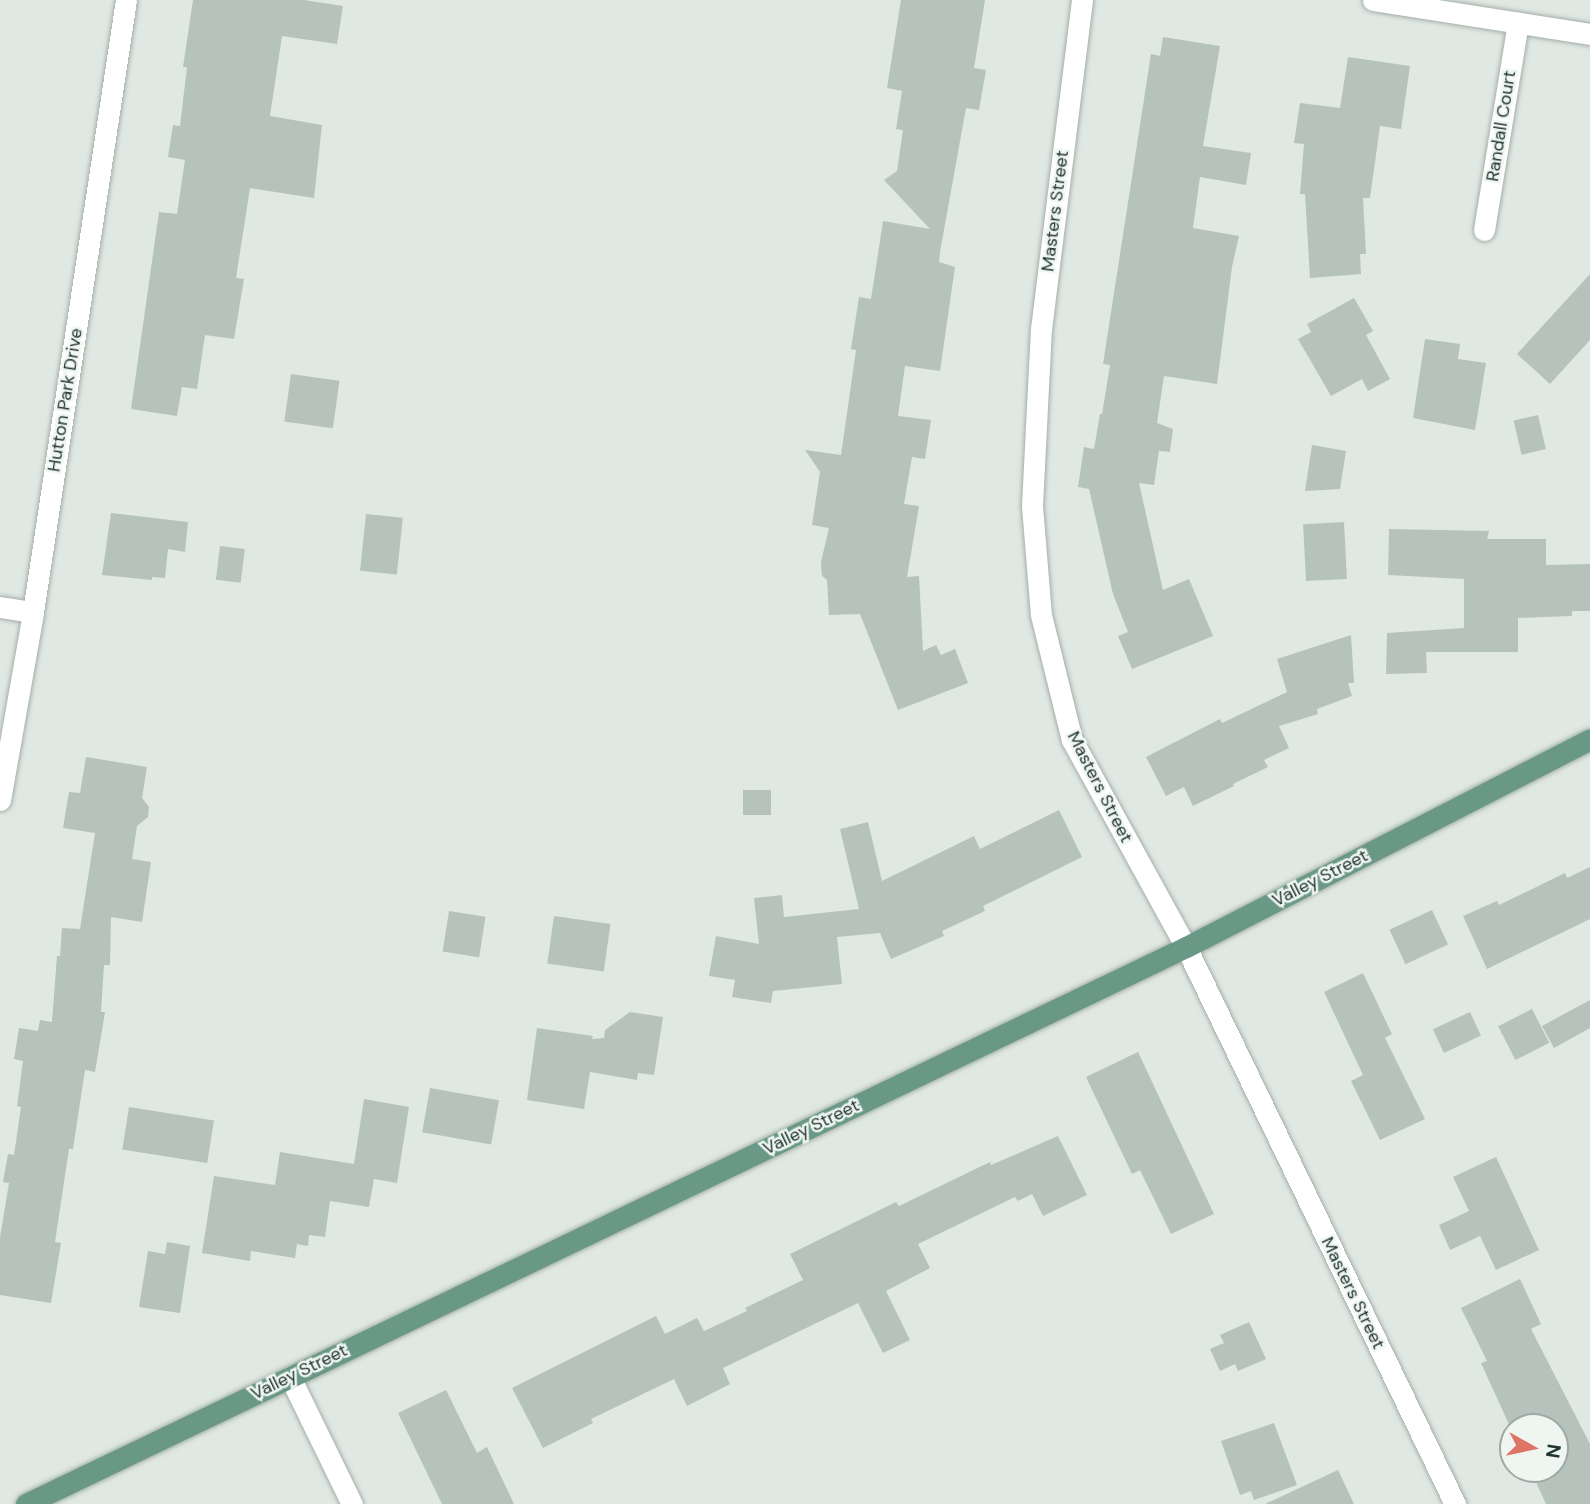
<!DOCTYPE html>
<html>
<head>
<meta charset="utf-8">
<style>
  body { margin:0 }
  #map { position:relative; width:1590px; height:1504px; overflow:hidden; background:#e0e8e3; font-family:"DM Sans",sans-serif }
  div>[style] { position:absolute }
  .building>* { inset:0; background:#b5c3bc; transform-origin:0 0 }
  .roads { filter:drop-shadow(0 0 2px #a4afa9) drop-shadow(0 0 2px #a4afa9) }
  .minor>* { height:21px; margin:-10.5px; padding:0 10.5px; transform-origin:10.5px; border-radius:10.5px; background:#fff }
  .major>* { height:21px; margin:-10.5px; padding:0 10.5px; transform-origin:10.5px; border-radius:10.5px; background:#6a9887 }
  span { translate:-50% -50%; white-space:nowrap; text-align:center; line-height:1.15; -webkit-text-stroke:5px #eff6f2; paint-order:stroke }
  .street-label { font-size:18px; color:#23362f }
  .north { position:absolute; left:1499px; top:1413px; width:70px; height:70px; box-sizing:border-box; background:#eff6f2; border:2px solid #9da9a4; border-radius:50%; rotate:99deg; font-size:19px; font-weight:700; line-height:28px; text-align:center; color:#23362f }
  .north::after { content:''; display:block; margin:auto; width:24px; height:32px; background:#df7567; clip-path:polygon(50% 0,100% 100%,50% 72%,0 100%) }
</style>
</head>
<body>
<div id="map">
  <div class="building">
    <div style="clip-path:polygon(193px 0,304px 0,343px 6px,337px 44px,282px 36px,270px 116px,322px 125px,314px 198px,250px 188px,236px 278px,244px 279px,234px 339px,205px 335px,197px 389px,182px 387px,177px 416px,131px 409px,159px 212px,177px 214px,185px 160px,168px 157px,173px 125px,180px 126px,187px 67px,183px 67px)"></div>
    <div style="clip-path:polygon(901px 0,985px 0,974px 68px,986px 70px,979px 110px,966px 108px,940px 252px,939px 262px,955px 267px,940px 371px,905px 366px,898px 416px,931px 420px,925px 459px,912px 457px,904px 504px,919px 506px,907px 577px,919px 576px,923px 651px,936px 645px,941px 655px,955px 649px,968px 683px,898px 710px,860px 614px,829px 615px,827px 580px,822px 576px,821px 562px,829px 528px,812px 525px,820px 472px,805px 450px,841px 455px,856px 350px,851px 349px,859px 297px,871px 299px,883px 221px,930px 229px,884px 180px,897px 171px,903px 130px,896px 129px,902px 91px,887px 88px)"></div>
    <div style="clip-path:polygon(1163px 37px,1220px 46px,1203px 146px,1251px 153px,1246px 185px,1200px 177px,1193px 228px,1239px 236px,1232px 267px,1217px 384px,1164px 376px,1157px 423px,1173px 429px,1170px 452px,1159px 451px,1154px 485px,1139px 483px,1163px 590px,1189px 579px,1213px 636px,1132px 669px,1118px 636px,1128px 632px,1113px 594px,1089px 489px,1078px 487px,1084px 447px,1094px 449px,1100px 414px,1102px 414px,1110px 365px,1103px 364px,1151px 54px,1160px 56px)"></div>
    <div style="clip-path:polygon(1348px 57px,1410px 66px,1401px 129px,1380px 126px,1370px 198px,1363px 198px,1366px 254px,1360px 254px,1361px 274px,1310px 278px,1305px 194px,1300px 194px,1304px 144px,1294px 143px,1300px 103px,1340px 108px)"></div>
    <div style="clip-path:polygon(1590px 274px,1590px 340px,1550px 384px,1517px 354px)"></div>
    <div style="clip-path:polygon(1354px 298px,1373px 331px,1366px 335px,1390px 379px,1368px 391px,1362px 379px,1331px 396px,1298px 339px,1311px 332px,1307px 324px)"></div>
    <div style="clip-path:polygon(1425px 339px,1460px 344px,1458px 359px,1486px 363px,1475px 430px,1413px 418px)"></div>
    <div style="left:291px;top:374px;width:49px;height:48px;rotate:8deg"></div>
    <div style="left:1538px;top:415px;width:35px;height:25px;rotate:77deg"></div>
    <div style="clip-path:polygon(1312px 445px,1346px 451px,1340px 489px,1305px 491px)"></div>
    <div style="clip-path:polygon(111px 513px,188px 522px,185px 552px,168px 549px,165px 578px,152px 577px,152px 580px,102px 575px)"></div>
    <div style="left:366px;top:514px;width:37px;height:57px;rotate:6deg"></div>
    <div style="left:1344px;top:522px;width:57px;height:41px;rotate:87deg"></div>
    <div style="clip-path:polygon(1389px 529px,1489px 531px,1487px 539px,1546px 539px,1546px 565px,1590px 564px,1590px 611px,1572px 611px,1572px 616px,1518px 618px,1518px 652px,1426px 652px,1427px 673px,1386px 674px,1387px 633px,1464px 628px,1464px 579px,1388px 575px)"></div>
    <div style="left:220px;top:546px;width:25px;height:34px;rotate:7deg"></div>
    <div style="clip-path:polygon(1351px 635px,1354px 683px,1348px 683px,1352px 696px,1317px 709px,1318px 714px,1279px 726px,1289px 748px,1264px 760px,1268px 767px,1233px 784px,1234px 786px,1193px 806px,1184px 787px,1166px 796px,1146px 757px,1220px 719px,1222px 723px,1287px 692px,1277px 659px)"></div>
    <div style="clip-path:polygon(86px 757px,147px 767px,142px 798px,149px 807px,148px 817px,137px 826px,132px 859px,151px 862px,142px 922px,111px 917px,110px 965px,104px 965px,101px 1012px,105px 1012px,95px 1072px,85px 1070px,73px 1149px,69px 1149px,55px 1242px,61px 1243px,51px 1303px,0 1295px,0 1237px,9px 1183px,3px 1182px,8px 1154px,14px 1155px,21px 1107px,17px 1106px,23px 1061px,14px 1059px,19px 1028px,38px 1031px,40px 1020px,52px 1022px,57px 956px,60px 956px,62px 928px,80px 929px,95px 833px,63px 828px,69px 792px,80px 793px)"></div>
    <div style="left:743px;top:790px;width:28px;height:25px"></div>
    <div style="clip-path:polygon(1059px 810px,1082px 857px,983px 906px,985px 911px,942px 931px,944px 936px,891px 959px,880px 933px,837px 937px,842px 984px,773px 991px,771px 1003px,732px 997px,735px 980px,709px 976px,716px 936px,759px 944px,754px 898px,782px 895px,784px 917px,859px 909px,840px 829px,868px 822px,882px 881px,974px 836px,980px 849px)"></div>
    <div style="clip-path:polygon(1590px 867px,1590px 919px,1487px 969px,1463px 916px,1497px 901px,1499px 905px,1565px 873px,1567px 878px)"></div>
    <div style="left:1432px;top:910px;width:38px;height:47px;rotate:65deg"></div>
    <div style="left:449px;top:911px;width:37px;height:41px;rotate:9deg"></div>
    <div style="left:554px;top:916px;width:57px;height:48px;rotate:8deg"></div>
    <div style="clip-path:polygon(1363px 973px,1392px 1034px,1385px 1038px,1425px 1119px,1380px 1140px,1351px 1081px,1363px 1075px,1324px 992px)"></div>
    <div style="clip-path:polygon(1590px 1000px,1590px 1028px,1554px 1048px,1542px 1026px)"></div>
    <div style="left:1532px;top:1009px;width:38px;height:38px;rotate:63deg"></div>
    <div style="clip-path:polygon(630px 1012px,663px 1017px,654px 1075px,638px 1073px,637px 1080px,590px 1072px,584px 1109px,527px 1100px,537px 1028px,593px 1036px,592px 1039px,604px 1038px,605px 1030px)"></div>
    <div style="left:1470px;top:1012px;width:26px;height:41px;rotate:65deg"></div>
    <div style="clip-path:polygon(1138px 1052px,1214px 1214px,1171px 1234px,1140px 1170px,1132px 1174px,1086px 1077px)"></div>
    <div style="left:430px;top:1088px;width:70px;height:45px;rotate:10deg"></div>
    <div style="clip-path:polygon(364px 1099px,409px 1107px,397px 1183px,374px 1179px,369px 1207px,330px 1201px,325px 1237px,309px 1235px,308px 1246px,297px 1244px,295px 1258px,251px 1251px,250px 1261px,202px 1253px,214px 1176px,275px 1185px,280px 1152px,354px 1164px)"></div>
    <div style="left:129px;top:1107px;width:86px;height:43px;rotate:9deg"></div>
    <div style="clip-path:polygon(1058px 1136px,1087px 1195px,1043px 1216px,1032px 1194px,1018px 1201px,1015px 1197px,918px 1244px,930px 1268px,886px 1291px,910px 1340px,883px 1353px,858px 1303px,723px 1368px,730px 1384px,687px 1406px,674px 1379px,591px 1419px,593px 1423px,543px 1448px,512px 1388px,656px 1316px,665px 1334px,697px 1318px,704px 1331px,747px 1311px,745px 1308px,803px 1280px,790px 1254px,896px 1202px,899px 1206px,990px 1162px,991px 1165px)"></div>
    <div style="clip-path:polygon(1496px 1157px,1539px 1250px,1496px 1270px,1480px 1236px,1450px 1250px,1439px 1225px,1469px 1211px,1453px 1177px)"></div>
    <div style="clip-path:polygon(167px 1242px,190px 1246px,180px 1313px,139px 1307px,148px 1251px,165px 1254px)"></div>
    <div style="clip-path:polygon(1520px 1279px,1541px 1324px,1531px 1329px,1590px 1444px,1590px 1504px,1546px 1504px,1530px 1469px,1555px 1469px,1555px 1427px,1513px 1427px,1513px 1433px,1481px 1363px,1487px 1361px,1461px 1308px)"></div>
    <div style="clip-path:polygon(1249px 1322px,1266px 1359px,1238px 1371px,1235px 1364px,1220px 1371px,1210px 1349px,1224px 1343px,1220px 1335px)"></div>
    <div style="clip-path:polygon(446px 1390px,477px 1453px,487px 1447px,514px 1504px,442px 1504px,398px 1413px)"></div>
    <div style="clip-path:polygon(1274px 1423px,1297px 1485px,1254px 1500px,1251px 1491px,1240px 1495px,1221px 1441px)"></div>
    <div style="clip-path:polygon(1338px 1470px,1354px 1504px,1265px 1504px)"></div>
  </div>
  <div class="roads">
    <div class="minor">
      <div style="left:1082px;top:0;width:331px;rotate:97.1deg"></div>
      <div style="left:1041px;top:328px;width:178px;rotate:92.9deg"></div>
      <div style="left:1032px;top:506px;width:109px;rotate:85.3deg"></div>
      <div style="left:1041px;top:615px;width:129px;rotate:76.1deg"></div>
      <div style="left:1072px;top:740px;width:236px;rotate:61.2deg"></div>
      <div style="left:1186px;top:947px;width:619px;rotate:64.22deg"></div>
      <div style="left:1373px;top:0;width:220px;rotate:8.9deg"></div>
      <div style="left:1484px;top:230px;width:210px;rotate:-80.7deg"></div>
      <div style="left:0;top:607px;width:33px;rotate:9deg"></div>
      <div style="left:0;top:800px;width:191px;rotate:-80deg"></div>
      <div style="left:33px;top:612px;width:619px;rotate:-81.36deg"></div>
      <div style="left:290px;top:1377px;width:141px;rotate:64deg"></div>
    </div>
    <div class="major">
      <div style="left:26px;top:1504px;width:1287px;rotate:-25.65deg"></div>
      <div style="left:1186px;top:947px;width:454px;rotate:-27.2deg"></div>
    </div>
  </div>
  <div class="street-label">
    <span style="left:1501px;top:126px;rotate:-81deg">Randall Court</span>
    <span style="left:1055px;top:211px;rotate:-83deg">Masters Street</span>
    <span style="left:65px;top:400px;rotate:-81deg">Hutton Park Drive</span>
    <span style="left:1100px;top:787px;rotate:63deg">Masters Street</span>
    <span style="left:1320px;top:878px;rotate:-27deg">Valley Street</span>
    <span style="left:811px;top:1127px;rotate:-26deg">Valley Street</span>
    <span style="left:1353px;top:1293px;rotate:64deg">Masters Street</span>
    <span style="left:299px;top:1372px;rotate:-26deg">Valley Street</span>
  </div>
  <div class="north">N</div>
</div>
</body>
</html>
